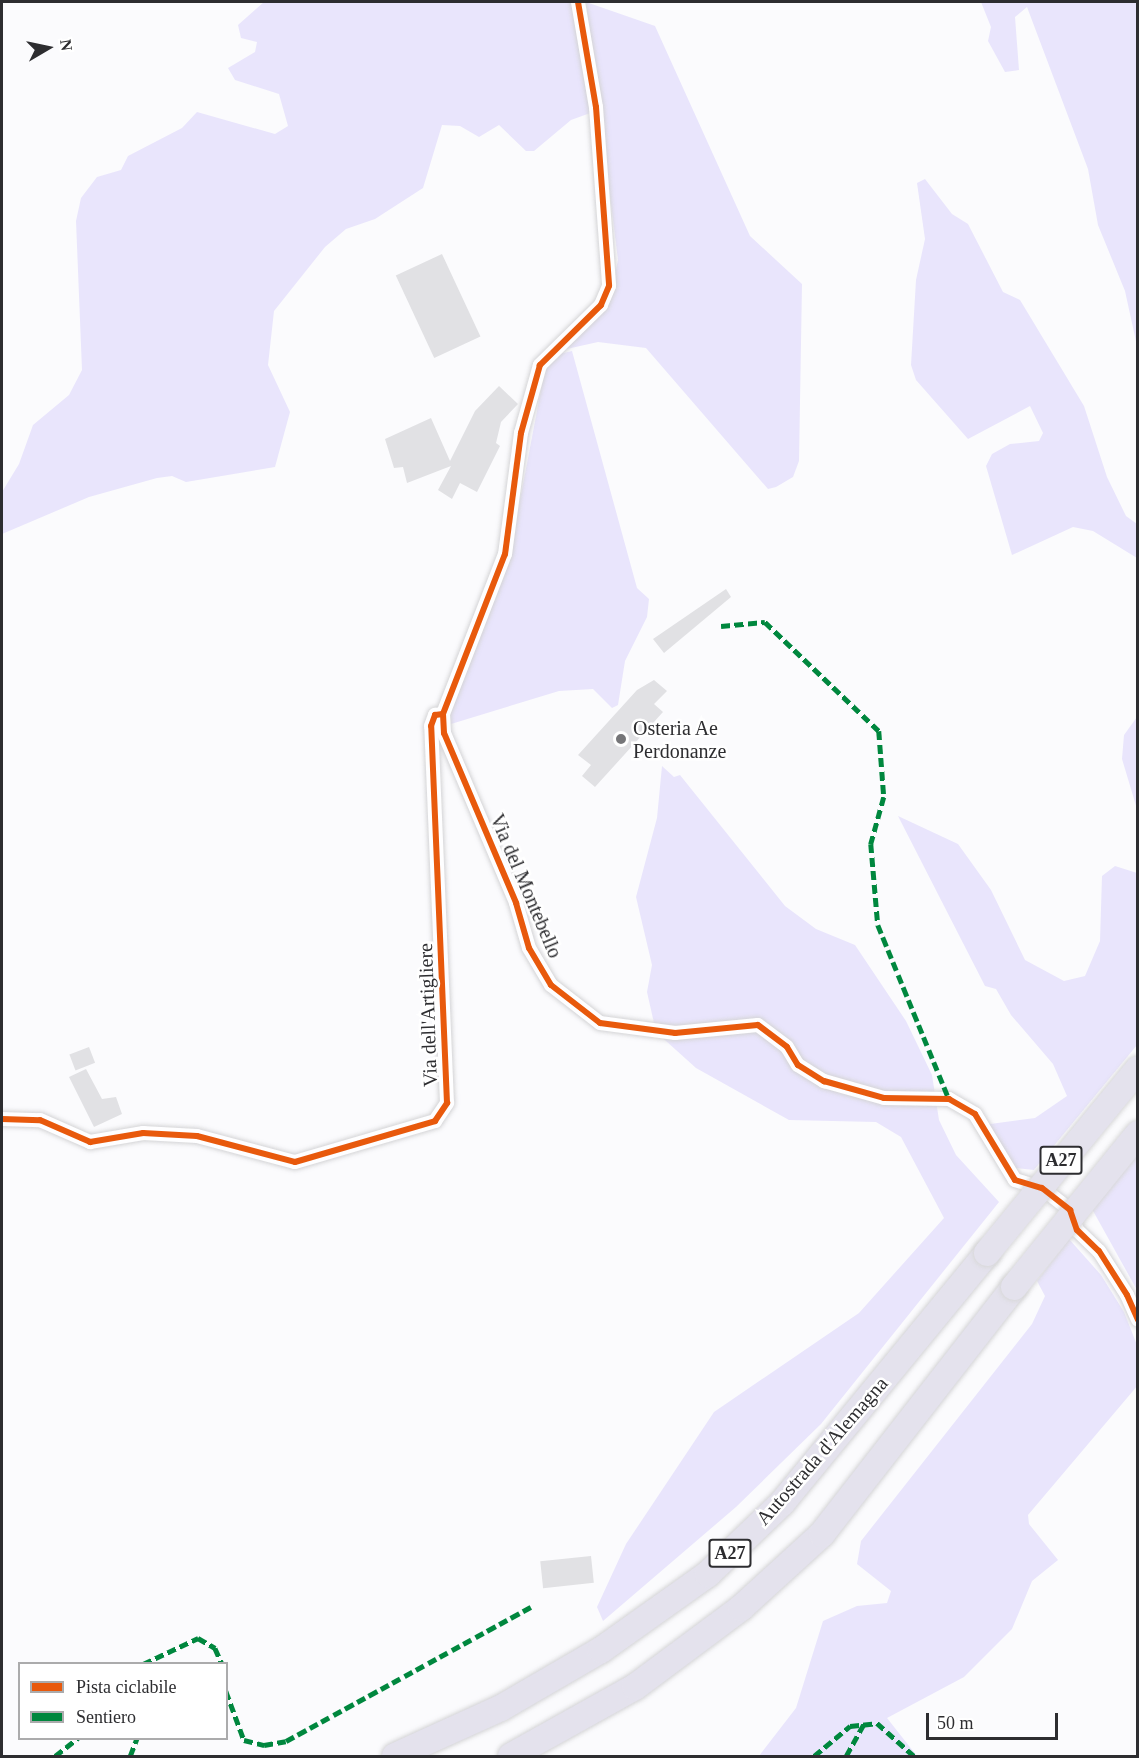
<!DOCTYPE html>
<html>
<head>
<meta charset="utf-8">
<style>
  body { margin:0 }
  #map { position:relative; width:1139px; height:1758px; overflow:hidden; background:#fbfbfd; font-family:"Times New Roman",serif }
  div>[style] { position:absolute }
  .green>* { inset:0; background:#e9e5fc }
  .building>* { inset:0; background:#e1e1e4; transform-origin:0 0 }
  .roads { filter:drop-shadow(0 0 2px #d4d4d6) drop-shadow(0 0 2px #d4d4d6) }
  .minor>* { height:14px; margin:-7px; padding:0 7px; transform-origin:7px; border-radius:7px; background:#fefeff }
  .motorway>* { height:26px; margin:-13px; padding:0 13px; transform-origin:13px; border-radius:13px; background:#e4e2ed }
  .bridges { filter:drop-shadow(0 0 2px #d8d8d9) drop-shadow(0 0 2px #d8d8d9) }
  .motorway-bridge>* { height:26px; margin:-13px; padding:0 13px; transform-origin:13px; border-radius:13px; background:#e4e2ed }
  .quiet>* { height:4.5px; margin-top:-2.25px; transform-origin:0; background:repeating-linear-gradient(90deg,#00873e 0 9px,transparent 0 13.5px) }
  .cycleway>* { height:6px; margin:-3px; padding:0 3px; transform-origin:3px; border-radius:3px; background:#e8590c }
  .dots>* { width:16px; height:16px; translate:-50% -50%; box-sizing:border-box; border:3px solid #fff; border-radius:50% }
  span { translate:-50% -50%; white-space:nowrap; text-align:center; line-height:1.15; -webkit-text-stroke:5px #fff; paint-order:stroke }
  .shield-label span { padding:2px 4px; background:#fff; border:2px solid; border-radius:4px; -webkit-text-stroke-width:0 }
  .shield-label { font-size:18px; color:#2d2d30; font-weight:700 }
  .poi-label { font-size:20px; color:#2d2d30 }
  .left { translate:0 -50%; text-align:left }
  .street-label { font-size:20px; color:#2d2d30 }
  .frame { position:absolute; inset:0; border:3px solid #2d2d30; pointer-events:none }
  .legend { position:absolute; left:18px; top:1662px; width:210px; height:78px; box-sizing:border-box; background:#fff; border:2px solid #ababac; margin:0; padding:8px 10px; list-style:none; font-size:18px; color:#2d2d30 }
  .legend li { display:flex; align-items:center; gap:12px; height:30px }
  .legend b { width:30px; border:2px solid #ababac }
  .north { position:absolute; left:18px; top:18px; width:60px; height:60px; -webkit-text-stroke:4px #fff; paint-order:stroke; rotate:81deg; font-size:16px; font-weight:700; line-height:24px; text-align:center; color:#2d2d30 }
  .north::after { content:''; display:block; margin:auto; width:21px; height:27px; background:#2d2d30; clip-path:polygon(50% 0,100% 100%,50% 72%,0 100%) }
  .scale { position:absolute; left:926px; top:1713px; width:132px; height:27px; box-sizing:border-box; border:3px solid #2d2d30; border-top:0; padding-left:8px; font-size:18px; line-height:21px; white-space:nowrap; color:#2d2d30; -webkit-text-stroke:4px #fff; paint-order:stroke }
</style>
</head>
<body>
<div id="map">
  <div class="green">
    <div style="clip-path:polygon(264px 2px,578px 2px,593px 112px,571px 120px,534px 151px,526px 151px,499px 125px,479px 137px,460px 126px,442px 125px,423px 188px,375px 219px,346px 229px,325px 247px,274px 311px,268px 365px,290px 412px,275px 467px,186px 482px,172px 476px,157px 478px,89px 497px,2px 534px,2px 492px,19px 464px,33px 425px,69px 395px,82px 370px,76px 221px,81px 198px,97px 177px,121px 170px,128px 156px,182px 128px,197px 112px,275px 134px,288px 126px,279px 94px,235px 80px,228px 68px,255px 52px,257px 42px,241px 38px,238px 25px)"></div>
    <div style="clip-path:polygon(586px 2px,655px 26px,750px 236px,802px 284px,799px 461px,793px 477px,776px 487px,768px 489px,646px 348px,598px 342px,562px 350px,612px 289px,618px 260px)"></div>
    <div style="clip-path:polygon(981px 2px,1137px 2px,1137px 346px,1125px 291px,1098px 225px,1088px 169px,1027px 7px,1015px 17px,1019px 70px,1005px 72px,988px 41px,991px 27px)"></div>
    <div style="clip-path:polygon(925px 179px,952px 214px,968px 224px,1003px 292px,1020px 300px,1084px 406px,1107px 477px,1126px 516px,1137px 524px,1137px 558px,1093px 531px,1073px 527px,1012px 555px,986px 466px,992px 454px,1010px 444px,1039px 441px,1043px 433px,1030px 406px,968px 439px,916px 380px,911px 365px,916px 280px,925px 239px,917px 183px)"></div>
    <div style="clip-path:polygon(572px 351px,637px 588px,649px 599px,647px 617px,625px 661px,618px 705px,612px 708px,593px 689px,559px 691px,451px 724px,450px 707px,516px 521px,545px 369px,551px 356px)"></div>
    <div style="clip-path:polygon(1137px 717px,1137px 809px,1122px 759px,1124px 735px)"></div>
    <div style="clip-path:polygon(662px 766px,674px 777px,680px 775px,785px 906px,816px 929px,855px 945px,906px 1021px,932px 1075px,939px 1120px,956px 1155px,999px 1202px,821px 1424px,736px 1507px,603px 1621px,597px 1607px,626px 1544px,714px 1412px,859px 1313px,944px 1218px,901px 1137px,876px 1122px,789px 1120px,696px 1068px,656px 1032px,647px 992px,652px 965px,636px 897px,657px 818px)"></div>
    <div style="clip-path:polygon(898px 816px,958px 844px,991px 890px,1025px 960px,1064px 981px,1085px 976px,1100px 941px,1102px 876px,1115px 866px,1137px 873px,1137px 1045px,1034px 1170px,1016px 1168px,983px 1125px,1035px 1118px,1067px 1096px,1053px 1064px,1011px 1015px,996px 989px,985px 986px)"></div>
    <div style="clip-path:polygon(1137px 1153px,1137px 1290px,1092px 1209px)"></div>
    <div style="clip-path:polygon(1069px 1239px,1101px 1275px,1124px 1312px,1137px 1345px,1138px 1385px,1028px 1515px,1029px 1524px,1058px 1560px,1032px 1581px,1012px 1629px,964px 1677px,887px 1718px,917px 1756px,759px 1756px,796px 1708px,823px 1621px,857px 1606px,887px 1603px,891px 1591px,857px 1564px,861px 1541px,1032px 1324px,1045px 1296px,1037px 1281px)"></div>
  </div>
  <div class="building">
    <div style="left:442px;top:254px;width:91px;height:51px;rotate:65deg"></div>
    <div style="clip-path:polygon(499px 386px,518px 404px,501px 422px,496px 443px,500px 446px,477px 492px,460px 483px,452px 499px,438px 490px,451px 466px,407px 483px,403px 467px,394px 468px,385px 439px,431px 418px,450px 461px,475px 411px)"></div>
    <div style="clip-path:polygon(726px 589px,731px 597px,664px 653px,653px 639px)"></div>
    <div style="clip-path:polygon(654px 680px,667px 691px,654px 704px,663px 712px,595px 787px,582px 776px,591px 765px,578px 755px,637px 690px)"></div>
    <div style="left:89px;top:1047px;width:17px;height:21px;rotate:69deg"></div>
    <div style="clip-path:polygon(86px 1069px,102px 1099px,116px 1097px,122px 1114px,94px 1127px,69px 1077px)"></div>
    <div style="left:591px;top:1556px;width:27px;height:51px;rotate:84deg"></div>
  </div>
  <div class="roads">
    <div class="minor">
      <div style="left:578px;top:2px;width:107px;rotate:80.3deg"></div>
      <div style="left:596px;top:107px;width:179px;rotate:85.8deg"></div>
      <div style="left:609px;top:286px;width:21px;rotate:113deg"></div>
      <div style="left:601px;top:305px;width:86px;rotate:135.5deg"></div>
      <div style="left:540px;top:365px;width:71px;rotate:105.6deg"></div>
      <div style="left:521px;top:433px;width:122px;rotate:97.5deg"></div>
      <div style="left:505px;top:554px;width:172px;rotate:111.2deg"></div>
      <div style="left:443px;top:714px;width:19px;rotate:87deg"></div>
      <div style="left:444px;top:733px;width:185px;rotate:67deg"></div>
      <div style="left:516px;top:903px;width:47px;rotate:73.9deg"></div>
      <div style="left:529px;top:948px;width:43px;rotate:59.3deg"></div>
      <div style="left:551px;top:985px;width:62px;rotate:37.8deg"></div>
      <div style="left:600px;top:1023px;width:76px;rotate:7.6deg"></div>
      <div style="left:675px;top:1033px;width:83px;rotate:-5.5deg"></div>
      <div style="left:758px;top:1025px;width:36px;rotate:37deg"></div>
      <div style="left:787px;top:1047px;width:21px;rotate:59deg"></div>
      <div style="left:798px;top:1065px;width:31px;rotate:32deg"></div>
      <div style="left:824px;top:1081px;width:62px;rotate:15.8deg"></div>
      <div style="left:884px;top:1098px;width:65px;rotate:0.9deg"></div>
      <div style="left:949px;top:1099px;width:30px;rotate:30deg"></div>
      <div style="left:975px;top:1114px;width:77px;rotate:58.8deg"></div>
      <div style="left:1015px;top:1180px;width:28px;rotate:17deg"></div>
      <div style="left:1042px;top:1188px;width:36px;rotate:38deg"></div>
      <div style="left:1070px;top:1210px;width:21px;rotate:71deg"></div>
      <div style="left:1077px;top:1230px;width:30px;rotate:44deg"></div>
      <div style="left:1099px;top:1251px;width:52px;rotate:57.5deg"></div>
      <div style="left:1127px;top:1295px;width:27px;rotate:66deg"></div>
      <div style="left:2px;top:1119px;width:38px;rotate:2deg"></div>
      <div style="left:40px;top:1120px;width:55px;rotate:23.7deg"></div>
      <div style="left:90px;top:1142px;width:54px;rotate:-9.6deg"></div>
      <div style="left:143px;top:1133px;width:54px;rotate:3.2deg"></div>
      <div style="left:197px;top:1136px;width:101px;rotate:14.9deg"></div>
      <div style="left:295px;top:1162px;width:146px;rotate:-16.3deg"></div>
      <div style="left:435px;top:1121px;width:22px;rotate:-56deg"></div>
      <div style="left:447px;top:1103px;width:377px;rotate:-92.4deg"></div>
      <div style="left:431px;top:726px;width:12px;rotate:-70deg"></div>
      <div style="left:435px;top:715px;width:8px;rotate:-7deg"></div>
    </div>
    <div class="motorway">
      <div style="left:395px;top:1756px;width:116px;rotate:-24.4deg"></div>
      <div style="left:501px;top:1708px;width:116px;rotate:-30.1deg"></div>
      <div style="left:601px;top:1650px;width:131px;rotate:-35.4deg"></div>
      <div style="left:708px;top:1574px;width:103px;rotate:-43.8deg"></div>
      <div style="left:782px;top:1503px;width:323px;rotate:-50.6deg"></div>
      <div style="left:511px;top:1756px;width:142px;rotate:-29.1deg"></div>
      <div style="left:635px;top:1687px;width:132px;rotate:-36.7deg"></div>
      <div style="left:741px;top:1608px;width:110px;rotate:-42.4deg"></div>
      <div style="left:822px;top:1534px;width:313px;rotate:-52.1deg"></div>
    </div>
  </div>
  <div class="bridges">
    <div class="motorway-bridge">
      <div style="left:987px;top:1253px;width:238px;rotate:-50.6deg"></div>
      <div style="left:1014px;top:1287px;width:197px;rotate:-51deg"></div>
    </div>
  </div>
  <div class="quiet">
    <div style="left:721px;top:626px;width:44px;rotate:-5.2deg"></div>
    <div style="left:765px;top:622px;width:158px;rotate:43.7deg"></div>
    <div style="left:879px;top:731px;width:66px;rotate:85.7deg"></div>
    <div style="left:884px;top:797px;width:49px;rotate:105.5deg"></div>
    <div style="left:871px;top:844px;width:81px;rotate:85.1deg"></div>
    <div style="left:878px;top:925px;width:188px;rotate:67.8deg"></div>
    <div style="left:143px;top:1664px;width:61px;rotate:-25.3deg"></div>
    <div style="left:198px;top:1638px;width:20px;rotate:30deg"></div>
    <div style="left:215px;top:1648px;width:17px;rotate:66deg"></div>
    <div style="left:226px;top:1691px;width:52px;rotate:69.8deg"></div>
    <div style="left:244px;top:1740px;width:21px;rotate:14deg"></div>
    <div style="left:264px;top:1745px;width:22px;rotate:-10deg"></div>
    <div style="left:286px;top:1741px;width:283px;rotate:-28.7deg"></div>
    <div style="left:55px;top:1756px;width:29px;rotate:-38deg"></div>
    <div style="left:130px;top:1756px;width:19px;rotate:-69deg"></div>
    <div style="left:814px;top:1756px;width:47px;rotate:-39.8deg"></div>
    <div style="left:850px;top:1726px;width:27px;rotate:-6deg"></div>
    <div style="left:877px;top:1723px;width:50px;rotate:41.7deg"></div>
    <div style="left:846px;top:1756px;width:37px;rotate:-61deg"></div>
  </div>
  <div class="cycleway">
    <div style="left:578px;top:2px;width:107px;rotate:80.3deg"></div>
    <div style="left:596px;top:107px;width:179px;rotate:85.8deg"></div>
    <div style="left:609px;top:286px;width:21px;rotate:113deg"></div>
    <div style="left:601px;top:305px;width:86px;rotate:135.5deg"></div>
    <div style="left:540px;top:365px;width:71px;rotate:105.6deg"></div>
    <div style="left:521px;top:433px;width:122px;rotate:97.5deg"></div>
    <div style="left:505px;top:554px;width:172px;rotate:111.2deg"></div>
    <div style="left:443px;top:714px;width:19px;rotate:87deg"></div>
    <div style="left:444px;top:733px;width:185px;rotate:67deg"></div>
    <div style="left:516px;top:903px;width:47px;rotate:73.9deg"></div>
    <div style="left:529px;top:948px;width:43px;rotate:59.3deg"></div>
    <div style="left:551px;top:985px;width:62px;rotate:37.8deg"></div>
    <div style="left:600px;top:1023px;width:76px;rotate:7.6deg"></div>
    <div style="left:675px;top:1033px;width:83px;rotate:-5.5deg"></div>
    <div style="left:758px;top:1025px;width:36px;rotate:37deg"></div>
    <div style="left:787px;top:1047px;width:21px;rotate:59deg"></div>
    <div style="left:798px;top:1065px;width:31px;rotate:32deg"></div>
    <div style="left:824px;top:1081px;width:62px;rotate:15.8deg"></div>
    <div style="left:884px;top:1098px;width:65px;rotate:0.9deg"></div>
    <div style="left:949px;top:1099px;width:30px;rotate:30deg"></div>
    <div style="left:975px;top:1114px;width:77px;rotate:58.8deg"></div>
    <div style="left:1015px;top:1180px;width:28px;rotate:17deg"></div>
    <div style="left:1042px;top:1188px;width:36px;rotate:38deg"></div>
    <div style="left:1070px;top:1210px;width:21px;rotate:71deg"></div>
    <div style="left:1077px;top:1230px;width:30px;rotate:44deg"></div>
    <div style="left:1099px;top:1251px;width:52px;rotate:57.5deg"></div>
    <div style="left:1127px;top:1295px;width:27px;rotate:66deg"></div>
    <div style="left:2px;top:1119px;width:38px;rotate:2deg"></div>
    <div style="left:40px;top:1120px;width:55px;rotate:23.7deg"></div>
    <div style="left:90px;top:1142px;width:54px;rotate:-9.6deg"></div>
    <div style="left:143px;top:1133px;width:54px;rotate:3.2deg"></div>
    <div style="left:197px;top:1136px;width:101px;rotate:14.9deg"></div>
    <div style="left:295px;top:1162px;width:146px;rotate:-16.3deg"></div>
    <div style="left:435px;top:1121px;width:22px;rotate:-56deg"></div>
    <div style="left:447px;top:1103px;width:377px;rotate:-92.4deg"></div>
    <div style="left:431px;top:726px;width:12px;rotate:-70deg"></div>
    <div style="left:435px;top:715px;width:8px;rotate:-7deg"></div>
  </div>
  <div class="dots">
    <div style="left:621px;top:739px;background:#757578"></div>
  </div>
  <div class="shield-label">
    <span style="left:1061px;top:1160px">A27</span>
    <span style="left:730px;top:1553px">A27</span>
  </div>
  <div class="poi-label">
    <span class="left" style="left:633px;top:740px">Osteria Ae<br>Perdonanze</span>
  </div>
  <div class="street-label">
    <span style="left:526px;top:886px;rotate:67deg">Via del Montebello</span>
    <span style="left:428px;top:1015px;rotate:-92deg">Via dell'Artigliere</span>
    <span style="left:822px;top:1451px;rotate:-49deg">Autostrada d'Alemagna</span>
  </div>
  <div class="frame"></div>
  <ul class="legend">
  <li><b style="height:8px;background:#e8590c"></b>Pista ciclabile</li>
  <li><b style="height:8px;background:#00873e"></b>Sentiero</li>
  </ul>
  <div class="north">N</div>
  <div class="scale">50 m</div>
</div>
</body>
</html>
